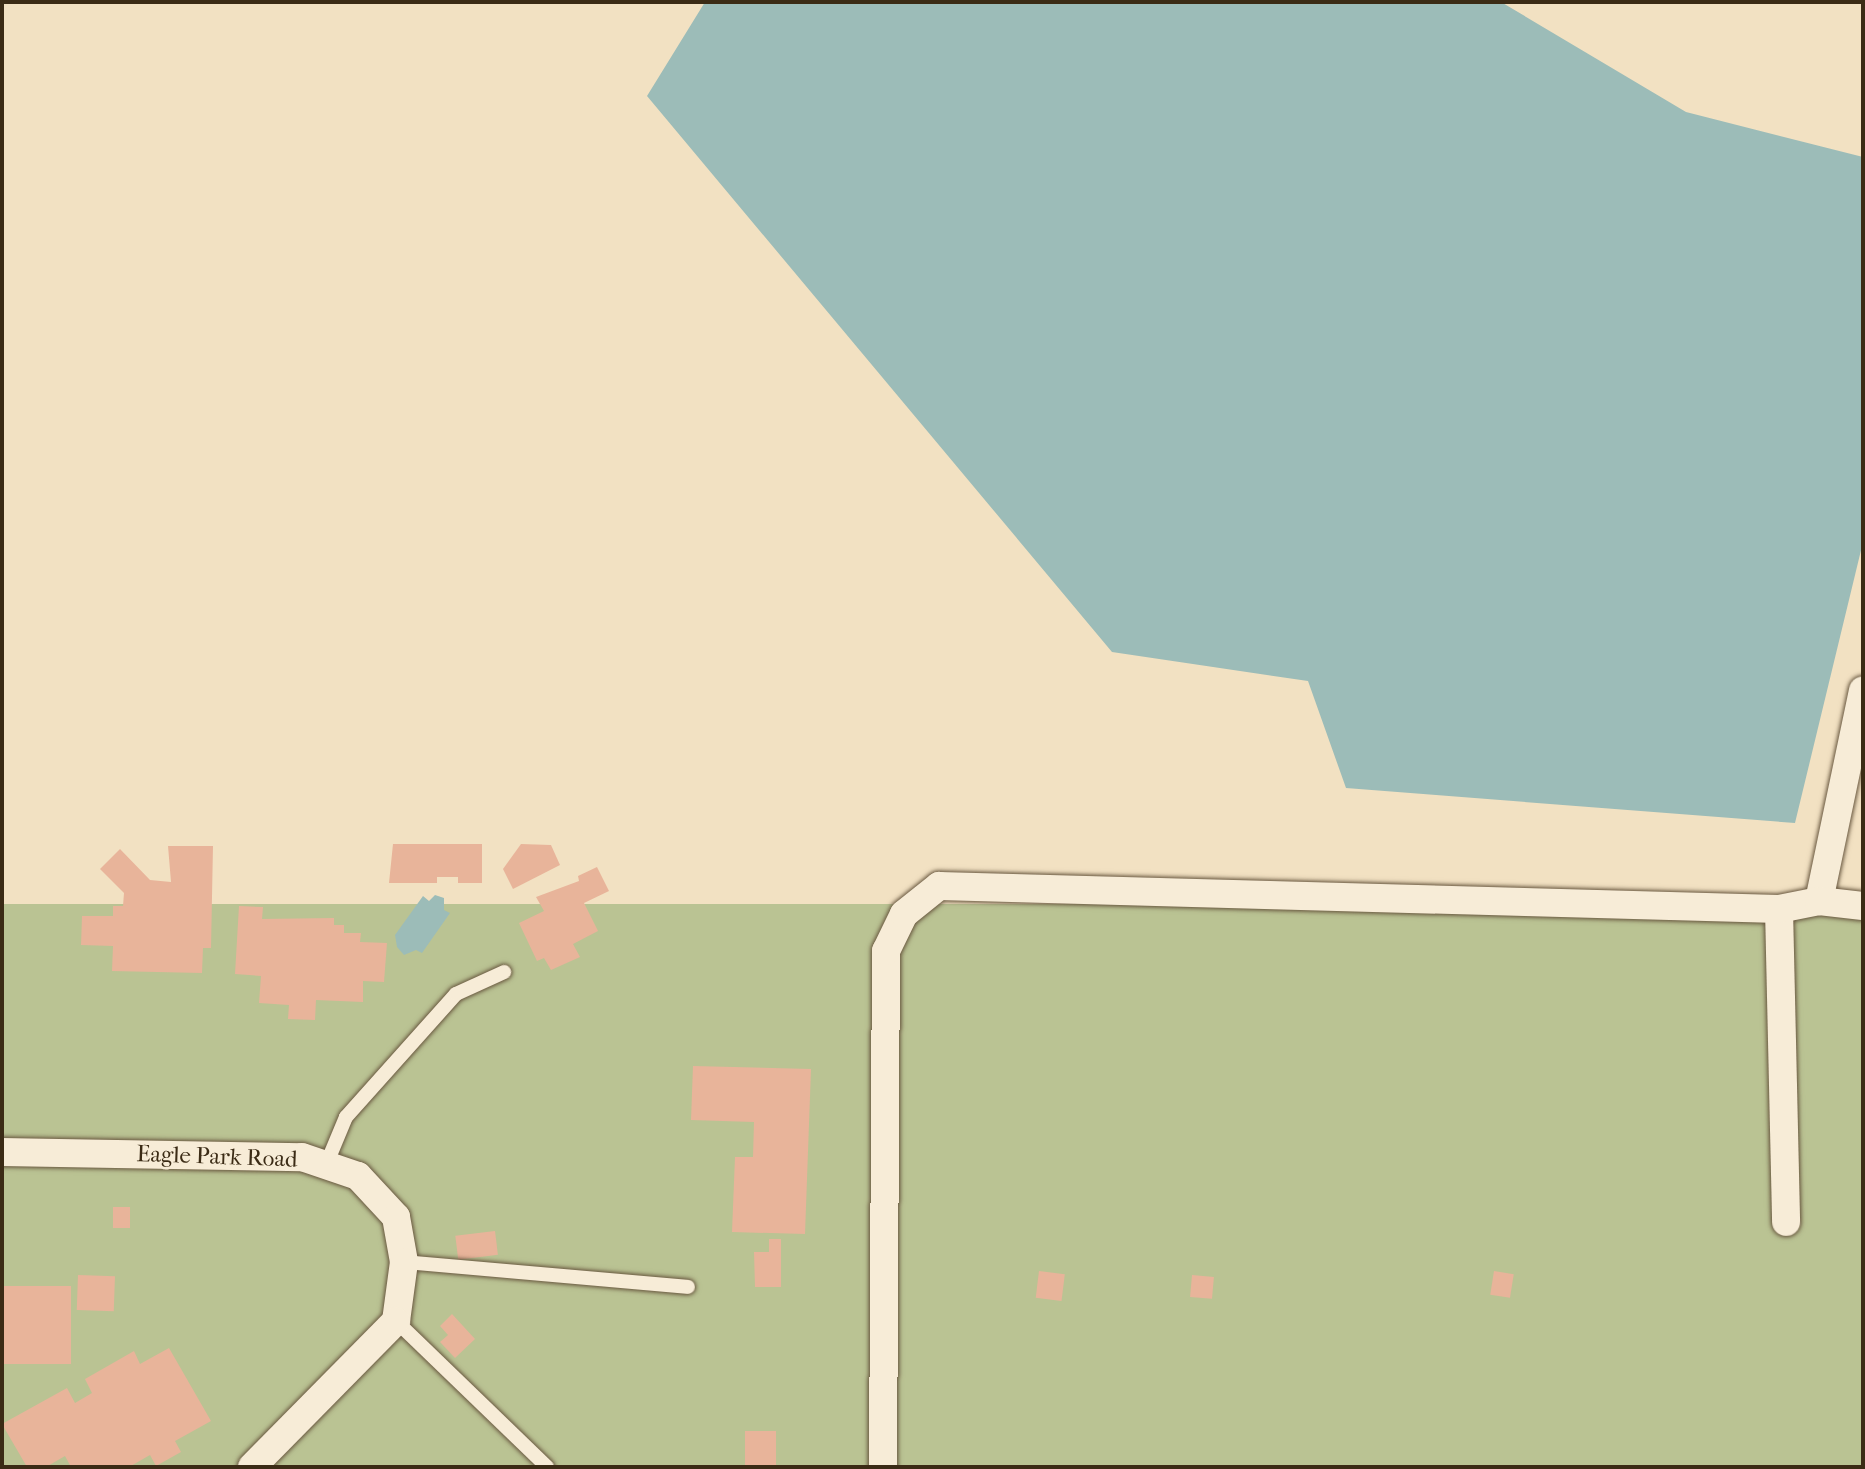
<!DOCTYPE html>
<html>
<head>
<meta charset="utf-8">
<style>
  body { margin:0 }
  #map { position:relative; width:1865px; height:1469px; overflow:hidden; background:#f2e1c2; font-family:"IM FELL French Canon",serif }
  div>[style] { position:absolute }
  .green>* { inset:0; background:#bac393; transform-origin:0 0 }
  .water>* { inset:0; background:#9cbcb8 }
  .building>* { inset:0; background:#e8b49a; transform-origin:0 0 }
  .roads { filter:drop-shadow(0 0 2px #695840) drop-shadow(0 0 2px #695840) }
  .lane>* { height:14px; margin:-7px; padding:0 7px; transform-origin:7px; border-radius:7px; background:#f7ecd7 }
  .street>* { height:28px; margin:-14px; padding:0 14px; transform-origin:14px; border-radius:14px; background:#f7ecd7 }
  span { translate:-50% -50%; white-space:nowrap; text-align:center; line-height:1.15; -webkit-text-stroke:5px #f7ecd7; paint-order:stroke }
  .street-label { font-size:23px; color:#3b2b15 }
  .frame { position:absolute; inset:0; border:4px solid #3b2b15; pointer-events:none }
</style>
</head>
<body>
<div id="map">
  <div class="green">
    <div style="left:2px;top:904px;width:1861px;height:563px"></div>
  </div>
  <div class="water">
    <div style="clip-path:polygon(705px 2px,1501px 2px,1686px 112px,1863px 157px,1863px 542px,1795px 823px,1346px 788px,1308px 681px,1112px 652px,647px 96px)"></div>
    <div style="clip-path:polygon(435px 895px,444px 898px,444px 910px,450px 913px,422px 953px,416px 950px,404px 955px,397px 947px,395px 935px,423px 896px,429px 901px)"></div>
  </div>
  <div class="building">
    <div style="clip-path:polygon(393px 844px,482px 844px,482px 883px,458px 883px,458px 877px,437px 877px,437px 883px,389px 883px)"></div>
    <div style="clip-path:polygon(521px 844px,551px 845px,560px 865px,513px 889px,503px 869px)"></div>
    <div style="clip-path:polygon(168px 846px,213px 846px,211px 948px,203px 948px,202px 973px,112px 971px,113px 946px,81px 945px,82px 916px,113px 916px,113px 906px,123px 906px,124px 893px,100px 869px,120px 849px,150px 880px,171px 882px)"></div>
    <div style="clip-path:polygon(597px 867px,609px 891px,584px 903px,598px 931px,573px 944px,580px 957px,551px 970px,544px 958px,537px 961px,519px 923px,544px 911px,536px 897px,579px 881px,578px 876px)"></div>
    <div style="clip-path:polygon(239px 906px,263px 907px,262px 919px,334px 918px,334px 925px,344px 925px,344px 933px,361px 933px,360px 942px,387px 943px,384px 982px,363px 981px,363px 1002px,316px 1000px,315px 1020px,288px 1019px,289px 1005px,259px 1003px,261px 976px,235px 974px)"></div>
    <div style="clip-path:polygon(693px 1066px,811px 1069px,805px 1234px,732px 1232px,735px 1157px,753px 1157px,754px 1122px,691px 1120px)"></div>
    <div style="left:113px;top:1207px;width:17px;height:21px"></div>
    <div style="left:495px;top:1231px;width:24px;height:40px;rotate:83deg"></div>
    <div style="clip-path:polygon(769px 1239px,781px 1239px,781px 1287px,755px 1287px,754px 1252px,769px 1252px)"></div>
    <div style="left:1039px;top:1271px;width:26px;height:27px;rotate:7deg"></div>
    <div style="left:1494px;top:1271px;width:20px;height:24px;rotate:9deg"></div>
    <div style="left:78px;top:1275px;width:37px;height:35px;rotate:2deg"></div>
    <div style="left:1192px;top:1275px;width:22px;height:22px;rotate:5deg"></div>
    <div style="left:2px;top:1286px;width:69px;height:78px"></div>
    <div style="clip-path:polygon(452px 1314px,475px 1339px,455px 1358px,440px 1342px,448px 1335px,440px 1326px)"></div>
    <div style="clip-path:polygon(169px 1348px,211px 1421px,175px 1441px,181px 1452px,156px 1466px,150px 1455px,129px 1467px,71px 1467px,65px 1456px,46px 1467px,27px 1467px,2px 1424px,67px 1388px,75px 1403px,92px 1393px,85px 1379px,134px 1351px,140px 1364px)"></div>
    <div style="left:745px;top:1431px;width:31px;height:36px"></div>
  </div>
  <div class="roads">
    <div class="lane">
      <div style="left:326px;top:1165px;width:52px;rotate:-67.4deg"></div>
      <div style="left:346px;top:1117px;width:165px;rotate:-48.2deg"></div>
      <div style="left:456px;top:994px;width:53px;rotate:-24.6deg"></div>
      <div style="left:404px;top:1262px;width:285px;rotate:5deg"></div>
      <div style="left:396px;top:1321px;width:210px;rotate:44deg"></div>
    </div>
    <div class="street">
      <div style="left:1819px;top:901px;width:215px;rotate:-78.2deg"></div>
      <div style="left:1779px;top:909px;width:313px;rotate:88.7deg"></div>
      <div style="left:2px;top:1152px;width:300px;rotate:1deg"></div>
      <div style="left:302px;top:1157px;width:59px;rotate:18.7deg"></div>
      <div style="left:358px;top:1176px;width:56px;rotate:47.2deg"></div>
      <div style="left:396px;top:1217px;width:46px;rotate:79.9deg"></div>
      <div style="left:404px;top:1262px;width:60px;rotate:97.7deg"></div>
      <div style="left:396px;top:1321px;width:205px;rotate:134.6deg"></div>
      <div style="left:883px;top:1467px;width:516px;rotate:-89.67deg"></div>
      <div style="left:886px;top:951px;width:41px;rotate:-64.1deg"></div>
      <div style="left:904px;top:914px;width:45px;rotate:-38.7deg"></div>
      <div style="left:939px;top:886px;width:840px;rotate:1.57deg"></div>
      <div style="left:1779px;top:909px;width:41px;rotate:-11.3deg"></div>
      <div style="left:1819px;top:901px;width:44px;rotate:6.5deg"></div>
    </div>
  </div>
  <div class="street-label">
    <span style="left:217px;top:1157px;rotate:2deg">Eagle Park Road</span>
  </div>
  <div class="frame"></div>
</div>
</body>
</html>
